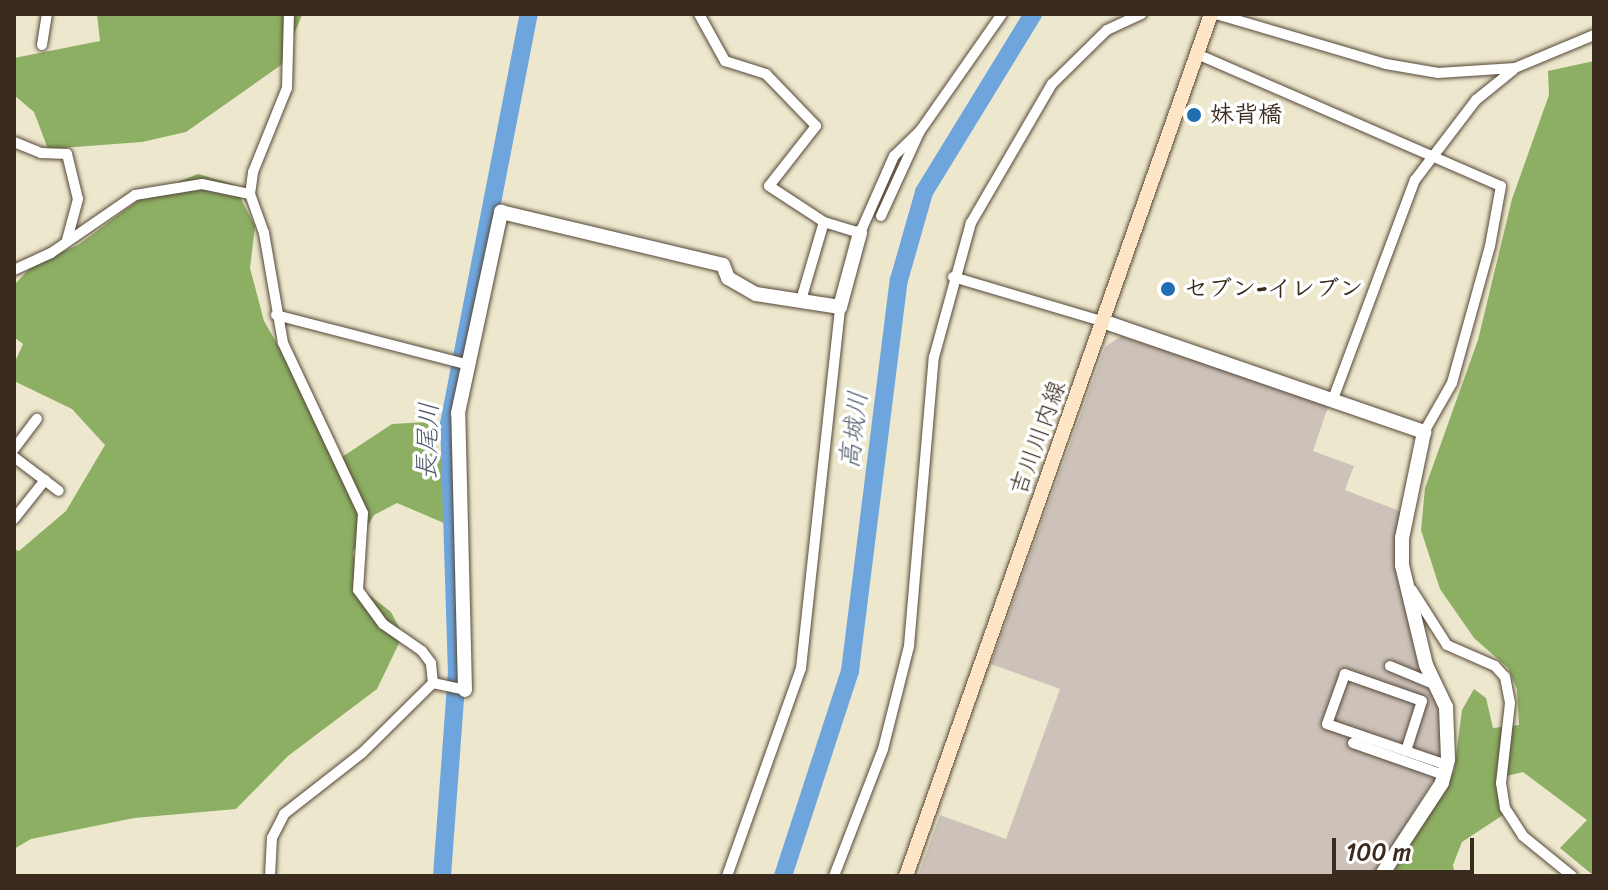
<!DOCTYPE html>
<html>
<head>
<meta charset="utf-8">
<style>
  body { margin:0 }
  #map { position:relative; width:1608px; height:890px; overflow:hidden; background:#ede8cd; font-family:Sriracha,"Klee One",sans-serif }
  div>[style] { position:absolute }
  .industrial>* { inset:0; background:#ccc2b9 }
  .forest>* { inset:0; background:#8caf63 }
  .river>* { height:18px; margin:-9px; padding:0 9px; transform-origin:9px; border-radius:9px; background:#6ea5dc }
  .roads { filter:drop-shadow(0 0 2px #564638) drop-shadow(0 0 2px #564638) }
  .minor>* { height:10px; margin:-5px; padding:0 5px; transform-origin:5px; border-radius:5px; background:#fff }
  .tertiary>* { height:14px; margin:-7px; padding:0 7px; transform-origin:7px; border-radius:7px; background:#fff }
  .secondary>* { height:14px; margin:-7px; padding:0 7px; transform-origin:7px; border-radius:7px; background:#fee5c5 }
  .dots>* { width:22px; height:22px; translate:-50% -50%; box-sizing:border-box; border:4px solid #fff; border-radius:50% }
  span { translate:-50% -50%; white-space:nowrap; text-align:center; line-height:1.15; -webkit-text-stroke:7px #fff; paint-order:stroke }
  .poi-label { font-size:24px; color:#3b2a1e; font-weight:700 }
  .left { translate:0 -50%; text-align:left }
  .street-label { font-size:24px; color:#3b2a1e }
  .water-label { font-size:26px; color:#4f5b6a; font-style:italic }
  .frame { position:absolute; inset:0; border:16px solid #3b2a1e; pointer-events:none }
  .scale { position:absolute; left:1332px; top:838px; width:142px; height:36px; box-sizing:border-box; border:4px solid #3b2a1e; border-top:0; padding-left:10px; font-size:24px; line-height:28px; white-space:nowrap; color:#3b2a1e; -webkit-text-stroke:6px #fff; paint-order:stroke }
</style>
</head>
<body>
<div id="map">
  <div class="industrial">
    <div style="clip-path:polygon(1121px 336px,1329px 404px,1313px 451px,1354px 466px,1345px 490px,1402px 512px,1396px 562px,1440px 702px,1442px 750px,1434px 779px,1374px 876px,918px 876px,940px 815px,1006px 839px,1060px 689px,991px 664px,1105px 347px)"></div>
  </div>
  <div class="forest">
    <div style="clip-path:polygon(97px 14px,301px 14px,302px 15px,281px 65px,186px 132px,142px 142px,48px 149px,34px 112px,14px 95px,14px 58px,100px 41px)"></div>
    <div style="clip-path:polygon(1594px 61px,1594px 876px,1560px 848px,1587px 820px,1523px 772px,1498px 778px,1503px 815px,1462px 842px,1453px 865px,1455px 876px,1391px 876px,1454px 771px,1462px 710px,1474px 689px,1486px 698px,1493px 728px,1519px 725px,1517px 689px,1508px 668px,1474px 638px,1440px 589px,1421px 530px,1425px 488px,1478px 340px,1512px 199px,1549px 95px,1548px 71px)"></div>
    <div style="clip-path:polygon(198px 174px,233px 184px,255px 226px,250px 268px,264px 321px,342px 457px,392px 424px,427px 422px,448px 474px,444px 523px,397px 503px,374px 515px,353px 552px,359px 587px,391px 612px,403px 635px,377px 689px,288px 756px,236px 809px,134px 818px,31px 839px,14px 849px,14px 549px,19px 551px,66px 511px,105px 445px,72px 409px,14px 381px,14px 364px,23px 344px,14px 337px,14px 285px,34px 264px,78px 245px,147px 194px)"></div>
  </div>
  <div class="river">
    <div style="left:442px;top:876px;width:203px;rotate:-85.8deg"></div>
    <div style="left:457px;top:674px;width:250px;rotate:-91.8deg"></div>
    <div style="left:449px;top:424px;width:418px;rotate:-79deg"></div>
    <div style="left:783px;top:876px;width:216px;rotate:-71.9deg"></div>
    <div style="left:850px;top:671px;width:394px;rotate:-82.9deg"></div>
    <div style="left:899px;top:280px;width:91px;rotate:-74.1deg"></div>
    <div style="left:924px;top:192px;width:209px;rotate:-58.5deg"></div>
  </div>
  <div class="roads">
    <div class="minor">
      <div style="left:699px;top:14px;width:54px;rotate:61deg"></div>
      <div style="left:725px;top:61px;width:43px;rotate:17.6deg"></div>
      <div style="left:766px;top:74px;width:72px;rotate:46.1deg"></div>
      <div style="left:816px;top:126px;width:76px;rotate:128.1deg"></div>
      <div style="left:769px;top:186px;width:66px;rotate:33.2deg"></div>
      <div style="left:824px;top:222px;width:38px;rotate:17deg"></div>
      <div style="left:860px;top:233px;width:84px;rotate:-66.2deg"></div>
      <div style="left:894px;top:156px;width:36px;rotate:-44deg"></div>
      <div style="left:1216px;top:14px;width:177px;rotate:16.4deg"></div>
      <div style="left:1386px;top:64px;width:53px;rotate:9.8deg"></div>
      <div style="left:1438px;top:73px;width:77px;rotate:-3.7deg"></div>
      <div style="left:1515px;top:68px;width:86px;rotate:-22.7deg"></div>
      <div style="left:42px;top:45px;width:31px;rotate:-81deg"></div>
      <div style="left:1197px;top:54px;width:331px;rotate:23.5deg"></div>
      <div style="left:1501px;top:186px;width:61px;rotate:100.4deg"></div>
      <div style="left:1490px;top:246px;width:142px;rotate:105.5deg"></div>
      <div style="left:1452px;top:383px;width:56px;rotate:119.7deg"></div>
      <div style="left:14px;top:142px;width:29px;rotate:22deg"></div>
      <div style="left:41px;top:153px;width:26px;rotate:2deg"></div>
      <div style="left:67px;top:154px;width:46px;rotate:76.3deg"></div>
      <div style="left:78px;top:199px;width:42px;rotate:105deg"></div>
      <div style="left:881px;top:216px;width:94px;rotate:-65.4deg"></div>
      <div style="left:920px;top:131px;width:143px;rotate:-55deg"></div>
      <div style="left:14px;top:270px;width:41px;rotate:-24.7deg"></div>
      <div style="left:51px;top:253px;width:102px;rotate:-34.6deg"></div>
      <div style="left:135px;top:195px;width:68px;rotate:-9.3deg"></div>
      <div style="left:202px;top:184px;width:49px;rotate:11.8deg"></div>
      <div style="left:953px;top:277px;width:155px;rotate:16.5deg"></div>
      <div style="left:801px;top:300px;width:81px;rotate:-73.6deg"></div>
      <div style="left:276px;top:315px;width:200px;rotate:14.5deg"></div>
      <div style="left:1333px;top:399px;width:234px;rotate:-69.5deg"></div>
      <div style="left:1415px;top:180px;width:101px;rotate:-52.7deg"></div>
      <div style="left:1476px;top:100px;width:48px;rotate:-39deg"></div>
      <div style="left:14px;top:449px;width:38px;rotate:-53deg"></div>
      <div style="left:14px;top:457px;width:56px;rotate:37.1deg"></div>
      <div style="left:14px;top:519px;width:50px;rotate:-51.5deg"></div>
      <div style="left:1412px;top:590px;width:65px;rotate:57.5deg"></div>
      <div style="left:1447px;top:645px;width:52px;rotate:23.6deg"></div>
      <div style="left:1495px;top:666px;width:15px;rotate:48deg"></div>
      <div style="left:1505px;top:677px;width:26px;rotate:79deg"></div>
      <div style="left:1510px;top:703px;width:81px;rotate:96.4deg"></div>
      <div style="left:1501px;top:783px;width:25px;rotate:81deg"></div>
      <div style="left:1505px;top:808px;width:33px;rotate:57deg"></div>
      <div style="left:1523px;top:836px;width:63px;rotate:39.2deg"></div>
      <div style="left:1390px;top:666px;width:50px;rotate:22.4deg"></div>
      <div style="left:433px;top:683px;width:33px;rotate:12deg"></div>
      <div style="left:1353px;top:743px;width:96px;rotate:19.4deg"></div>
      <div style="left:1406px;top:751px;width:52px;rotate:-72.3deg"></div>
      <div style="left:1422px;top:701px;width:82px;rotate:-160.7deg"></div>
      <div style="left:1345px;top:674px;width:53px;rotate:109.8deg"></div>
      <div style="left:1327px;top:724px;width:127px;rotate:18.9deg"></div>
      <div style="left:270px;top:876px;width:38px;rotate:-87deg"></div>
      <div style="left:272px;top:838px;width:27px;rotate:-63deg"></div>
      <div style="left:284px;top:814px;width:99px;rotate:-38deg"></div>
      <div style="left:362px;top:753px;width:100px;rotate:-44.6deg"></div>
      <div style="left:433px;top:683px;width:20px;rotate:-96deg"></div>
      <div style="left:431px;top:663px;width:15px;rotate:-127deg"></div>
      <div style="left:422px;top:651px;width:47px;rotate:-145.3deg"></div>
      <div style="left:383px;top:624px;width:42px;rotate:-126.3deg"></div>
      <div style="left:358px;top:590px;width:77px;rotate:-86.3deg"></div>
      <div style="left:363px;top:513px;width:188px;rotate:-115.2deg"></div>
      <div style="left:283px;top:343px;width:112px;rotate:-99.8deg"></div>
      <div style="left:264px;top:233px;width:41px;rotate:-109.7deg"></div>
      <div style="left:250px;top:194px;width:22px;rotate:-82deg"></div>
      <div style="left:253px;top:172px;width:91px;rotate:-68deg"></div>
      <div style="left:287px;top:88px;width:74px;rotate:-88.5deg"></div>
      <div style="left:727px;top:876px;width:221px;rotate:-70.4deg"></div>
      <div style="left:801px;top:668px;width:363px;rotate:-83.8deg"></div>
      <div style="left:834px;top:876px;width:136px;rotate:-68.9deg"></div>
      <div style="left:883px;top:749px;width:106px;rotate:-75.8deg"></div>
      <div style="left:909px;top:646px;width:290px;rotate:-85.1deg"></div>
      <div style="left:934px;top:357px;width:139px;rotate:-74.6deg"></div>
      <div style="left:971px;top:223px;width:161px;rotate:-59.8deg"></div>
      <div style="left:1052px;top:84px;width:77px;rotate:-44.5deg"></div>
      <div style="left:1107px;top:30px;width:38px;rotate:-25deg"></div>
    </div>
    <div class="tertiary">
      <div style="left:1102px;top:321px;width:341px;rotate:19deg"></div>
      <div style="left:1424px;top:432px;width:108px;rotate:101.7deg"></div>
      <div style="left:1402px;top:538px;width:27px;rotate:90deg"></div>
      <div style="left:1402px;top:565px;width:103px;rotate:76.5deg"></div>
      <div style="left:1426px;top:665px;width:47px;rotate:64.5deg"></div>
      <div style="left:1446px;top:707px;width:53px;rotate:87.8deg"></div>
      <div style="left:1448px;top:760px;width:24px;rotate:105deg"></div>
      <div style="left:1442px;top:783px;width:111px;rotate:123.3deg"></div>
      <div style="left:465px;top:690px;width:277px;rotate:-91.4deg"></div>
      <div style="left:458px;top:413px;width:206px;rotate:-77.9deg"></div>
      <div style="left:501px;top:212px;width:228px;rotate:13.4deg"></div>
      <div style="left:723px;top:265px;width:14px;rotate:69deg"></div>
      <div style="left:728px;top:278px;width:32px;rotate:30deg"></div>
      <div style="left:756px;top:294px;width:85px;rotate:8.8deg"></div>
      <div style="left:840px;top:307px;width:77px;rotate:-74.9deg"></div>
    </div>
    <div class="secondary">
      <div style="left:906px;top:876px;width:914px;rotate:-70.51deg"></div>
    </div>
  </div>
  <div class="dots">
    <div style="left:1194px;top:115px;background:#1f6fb2"></div>
    <div style="left:1168px;top:289px;background:#1f6fb2"></div>
  </div>
  <div class="poi-label">
    <span class="left" style="left:1210px;top:115px">妹背橋</span>
    <span class="left" style="left:1184px;top:289px">セブン-イレブン</span>
  </div>
  <div class="street-label">
    <span style="left:1038px;top:438px;rotate:-70deg">吉川川内線</span>
  </div>
  <div class="water-label">
    <span style="left:854px;top:430px;rotate:-83deg">高城川</span>
    <span style="left:428px;top:441px;rotate:-88deg">長尾川</span>
  </div>
  <div class="frame"></div>
  <div class="scale">100 m</div>
</div>
</body>
</html>
